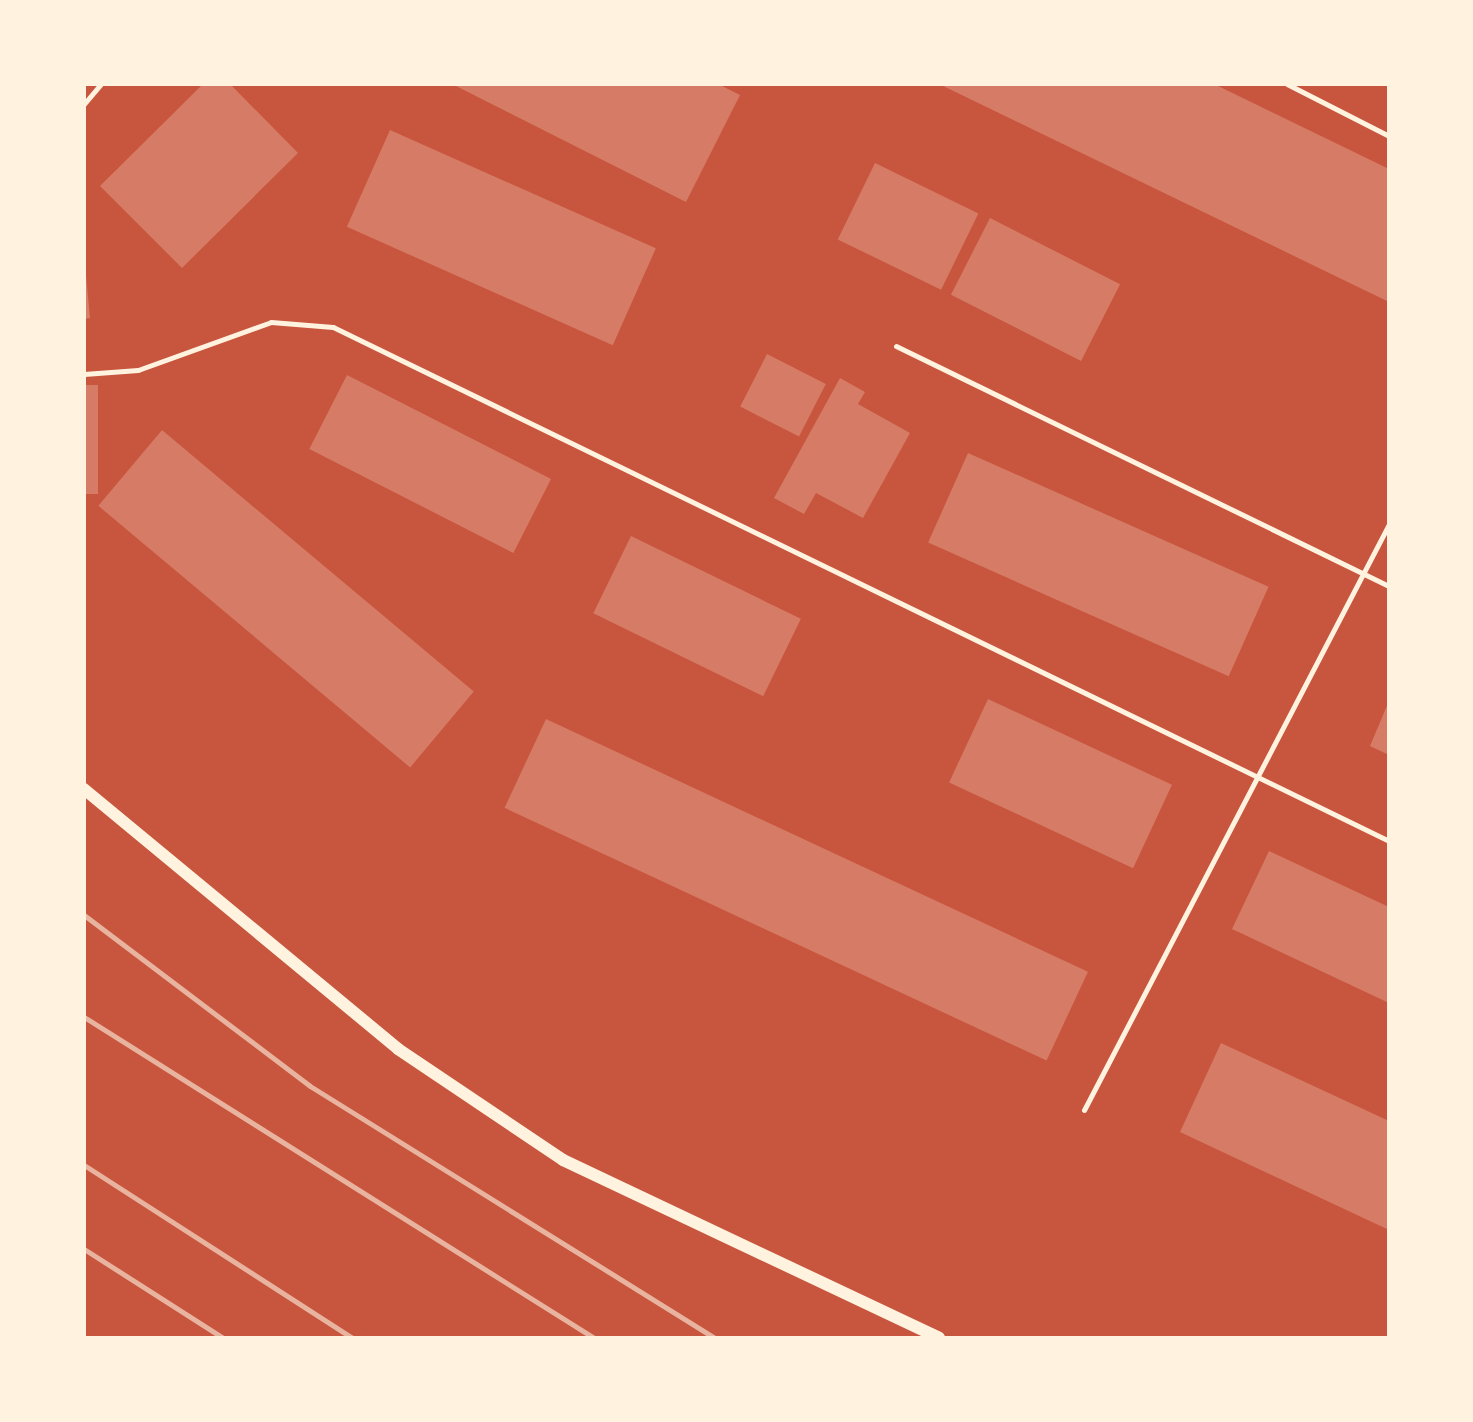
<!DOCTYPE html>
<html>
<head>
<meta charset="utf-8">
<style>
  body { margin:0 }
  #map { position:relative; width:1473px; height:1422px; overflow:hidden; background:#c8553d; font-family:"Noto Serif",serif }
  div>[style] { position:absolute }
  .building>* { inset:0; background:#d67c66; transform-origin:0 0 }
  .service>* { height:5px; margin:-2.5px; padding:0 2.5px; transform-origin:2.5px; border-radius:2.5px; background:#fff3e0 }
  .tertiary>* { height:12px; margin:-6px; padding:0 6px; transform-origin:6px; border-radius:6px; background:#fff3e0 }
  .rail>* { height:5px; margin:-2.5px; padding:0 2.5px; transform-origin:2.5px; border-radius:2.5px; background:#e9b49f }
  span { translate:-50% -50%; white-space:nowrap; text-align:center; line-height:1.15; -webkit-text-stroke:5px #fff3e0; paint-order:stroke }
  .frame { position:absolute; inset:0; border:86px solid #fff3e0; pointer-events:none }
</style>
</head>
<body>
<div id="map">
  <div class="building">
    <div style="clip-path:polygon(203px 84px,230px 84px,298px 153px,182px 268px,100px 186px)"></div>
    <div style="clip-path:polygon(452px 84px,718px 84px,740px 95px,686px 202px)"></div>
    <div style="clip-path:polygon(939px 84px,1214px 84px,1389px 169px,1389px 302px)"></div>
    <div style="left:390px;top:130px;width:291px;height:106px;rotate:24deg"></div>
    <div style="left:875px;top:163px;width:115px;height:85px;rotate:26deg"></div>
    <div style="left:990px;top:218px;width:146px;height:86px;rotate:27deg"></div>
    <div style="clip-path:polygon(84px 254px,90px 318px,84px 319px)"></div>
    <div style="left:767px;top:354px;width:66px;height:59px;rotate:27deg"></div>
    <div style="left:347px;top:375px;width:229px;height:83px;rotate:27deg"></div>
    <div style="clip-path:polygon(840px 378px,865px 392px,858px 404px,910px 433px,863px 518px,816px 493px,804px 514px,774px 498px)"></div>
    <div style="left:84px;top:385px;width:14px;height:109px"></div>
    <div style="left:162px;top:430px;width:407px;height:99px;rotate:40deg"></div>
    <div style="left:968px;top:453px;width:329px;height:98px;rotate:24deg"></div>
    <div style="left:631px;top:536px;width:189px;height:86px;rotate:26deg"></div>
    <div style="left:988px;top:699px;width:203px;height:92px;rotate:25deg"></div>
    <div style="clip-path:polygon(1389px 701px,1389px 755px,1370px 746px)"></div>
    <div style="left:546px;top:719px;width:598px;height:98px;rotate:25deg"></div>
    <div style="clip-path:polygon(1269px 851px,1389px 907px,1389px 1003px,1232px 929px)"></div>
    <div style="clip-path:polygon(1221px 1043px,1389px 1121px,1389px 1230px,1180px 1132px)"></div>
  </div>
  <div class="service">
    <div style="left:1287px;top:84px;width:114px;rotate:27deg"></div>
    <div style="left:84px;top:104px;width:26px;rotate:-50deg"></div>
    <div style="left:896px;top:346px;width:548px;rotate:25.96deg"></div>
    <div style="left:84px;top:374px;width:54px;rotate:-4.2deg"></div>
    <div style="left:138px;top:370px;width:141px;rotate:-19.8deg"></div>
    <div style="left:271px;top:322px;width:62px;rotate:4.6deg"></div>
    <div style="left:333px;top:327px;width:1174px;rotate:25.95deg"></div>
    <div style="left:1084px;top:1110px;width:661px;rotate:-62.5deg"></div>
  </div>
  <div class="tertiary">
    <div style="left:84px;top:789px;width:408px;rotate:39.6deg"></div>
    <div style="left:398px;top:1049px;width:199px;rotate:33.9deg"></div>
    <div style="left:563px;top:1160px;width:416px;rotate:25.3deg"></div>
  </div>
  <div class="rail">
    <div style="left:84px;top:915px;width:283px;rotate:37.1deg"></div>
    <div style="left:310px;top:1086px;width:477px;rotate:31.9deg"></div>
    <div style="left:84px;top:1017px;width:603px;rotate:32.19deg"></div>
    <div style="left:84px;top:1165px;width:319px;rotate:32.8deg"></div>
    <div style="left:84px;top:1249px;width:165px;rotate:32.6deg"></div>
  </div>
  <div class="frame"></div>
</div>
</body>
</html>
